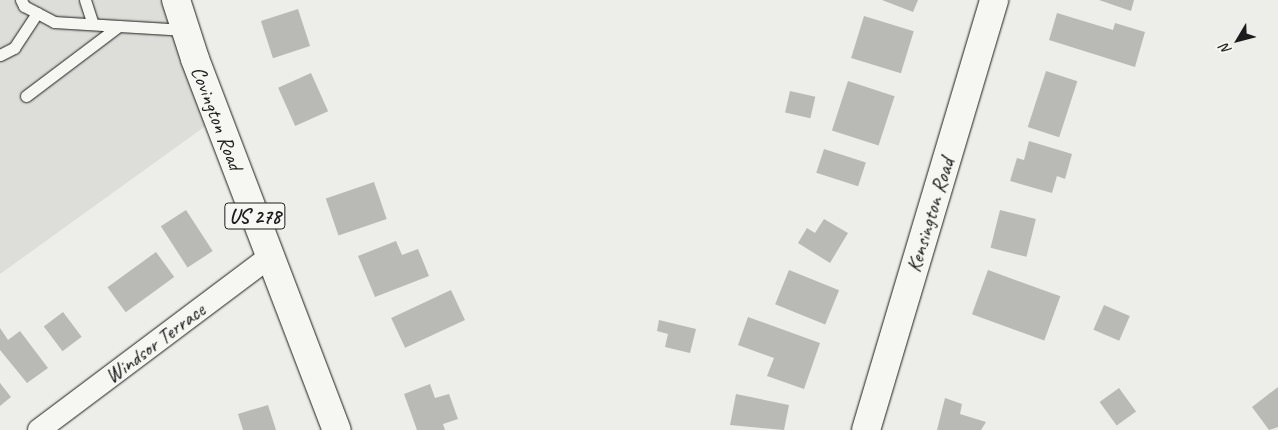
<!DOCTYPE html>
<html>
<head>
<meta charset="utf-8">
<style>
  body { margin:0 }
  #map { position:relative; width:1278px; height:430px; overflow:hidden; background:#edede9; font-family:Caveat,sans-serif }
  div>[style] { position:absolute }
  .built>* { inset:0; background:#ddddda }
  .building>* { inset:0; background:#b9b9b6; transform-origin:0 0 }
  .roads { filter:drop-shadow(0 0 1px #1c1c1c) drop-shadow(0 0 1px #1c1c1c) }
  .lane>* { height:11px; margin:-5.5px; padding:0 5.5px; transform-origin:5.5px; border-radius:5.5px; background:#f6f6f2 }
  .street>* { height:22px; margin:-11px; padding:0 11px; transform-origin:11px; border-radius:11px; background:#f6f6f2 }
  .secondary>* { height:28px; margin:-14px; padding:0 14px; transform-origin:14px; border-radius:14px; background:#f6f6f2 }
  .primary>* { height:28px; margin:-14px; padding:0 14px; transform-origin:14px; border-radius:14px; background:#f6f6f2 }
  span { translate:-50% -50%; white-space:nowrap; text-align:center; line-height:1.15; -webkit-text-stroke:4px #f6f6f2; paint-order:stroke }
  .shield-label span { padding:1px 4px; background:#f6f6f2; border:1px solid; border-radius:4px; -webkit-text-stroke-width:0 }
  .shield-label { font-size:20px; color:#1c1c1c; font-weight:700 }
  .street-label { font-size:21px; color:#1c1c1c }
  .north { position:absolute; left:1213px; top:15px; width:50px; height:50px; -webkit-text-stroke:4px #f6f6f2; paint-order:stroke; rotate:233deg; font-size:14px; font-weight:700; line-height:20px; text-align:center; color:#1c1c1c }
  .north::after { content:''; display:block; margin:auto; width:18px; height:22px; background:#1c1c1c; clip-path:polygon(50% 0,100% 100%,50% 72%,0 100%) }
</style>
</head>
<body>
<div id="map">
  <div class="built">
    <div style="clip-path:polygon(0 0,180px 0,225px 112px,0 274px)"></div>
  </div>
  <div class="building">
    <div style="clip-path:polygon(882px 0,918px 0,913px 12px)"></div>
    <div style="clip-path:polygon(1099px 0,1134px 0,1131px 11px)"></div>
    <div style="left:298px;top:9px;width:39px;height:39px;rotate:72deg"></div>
    <div style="clip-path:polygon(1057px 13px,1113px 30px,1115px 23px,1145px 32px,1135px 67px,1049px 40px)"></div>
    <div style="left:864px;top:16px;width:52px;height:44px;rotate:17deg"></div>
    <div style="left:1046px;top:71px;width:33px;height:59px;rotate:18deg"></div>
    <div style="left:311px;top:73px;width:42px;height:36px;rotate:66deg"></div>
    <div style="left:848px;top:81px;width:49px;height:52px;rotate:18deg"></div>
    <div style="left:790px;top:91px;width:26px;height:22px;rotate:13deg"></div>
    <div style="clip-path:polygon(1029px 141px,1072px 154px,1065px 179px,1057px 176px,1052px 193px,1010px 181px,1017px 158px,1024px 160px)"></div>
    <div style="left:824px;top:149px;width:44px;height:25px;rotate:18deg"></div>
    <div style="left:374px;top:182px;width:39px;height:51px;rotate:71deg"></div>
    <div style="left:186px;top:210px;width:49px;height:30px;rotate:57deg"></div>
    <div style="left:1000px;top:210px;width:37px;height:39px;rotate:14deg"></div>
    <div style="clip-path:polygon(824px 219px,848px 233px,830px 263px,798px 243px,807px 228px,815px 233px)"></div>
    <div style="clip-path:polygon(396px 241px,402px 255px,418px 249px,429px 276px,375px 297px,358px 256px)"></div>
    <div style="left:156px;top:252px;width:31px;height:60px;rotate:54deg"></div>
    <div style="left:789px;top:270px;width:54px;height:37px;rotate:22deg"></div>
    <div style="left:988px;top:270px;width:77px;height:47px;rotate:20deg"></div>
    <div style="left:451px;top:290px;width:33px;height:66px;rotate:65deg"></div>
    <div style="left:1104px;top:305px;width:28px;height:27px;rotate:23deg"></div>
    <div style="left:63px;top:312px;width:31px;height:24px;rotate:53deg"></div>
    <div style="clip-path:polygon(748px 317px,820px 343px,804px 389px,767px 376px,774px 358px,738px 345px)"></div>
    <div style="clip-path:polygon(659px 320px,696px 329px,690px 353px,665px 347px,668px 334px,657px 331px)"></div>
    <div style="clip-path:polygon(0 328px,8px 340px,20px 331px,48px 368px,27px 383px,0 350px)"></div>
    <div style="clip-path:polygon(0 383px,11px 397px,0 406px)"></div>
    <div style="clip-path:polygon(430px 384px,435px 398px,449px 394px,458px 419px,443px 424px,445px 430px,417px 430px,404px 394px)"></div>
    <div style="clip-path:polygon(1278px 387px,1278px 427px,1269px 430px,1252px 407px)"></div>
    <div style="left:1119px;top:388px;width:29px;height:24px;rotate:54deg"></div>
    <div style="clip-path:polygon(736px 394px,789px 405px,784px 430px,730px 425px)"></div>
    <div style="clip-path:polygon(945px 398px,962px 404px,960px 414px,986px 422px,981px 430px,937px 430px)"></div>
    <div style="clip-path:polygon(268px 405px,276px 430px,243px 430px,238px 414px)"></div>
  </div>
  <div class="roads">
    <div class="lane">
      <div style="left:21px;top:0;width:7px;rotate:63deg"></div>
      <div style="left:24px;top:6px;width:34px;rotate:28deg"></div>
      <div style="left:54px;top:22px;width:65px;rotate:3.5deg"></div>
      <div style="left:85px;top:0;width:25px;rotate:72deg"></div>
      <div style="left:0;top:55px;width:16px;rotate:-27deg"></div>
      <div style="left:14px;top:48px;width:42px;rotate:-56.7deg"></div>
      <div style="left:26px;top:96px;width:116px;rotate:-37deg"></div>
      <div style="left:119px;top:26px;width:67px;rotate:3.4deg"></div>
    </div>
    <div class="street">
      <div style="left:39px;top:430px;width:290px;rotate:-36.9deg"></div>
    </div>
    <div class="secondary">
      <div style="left:866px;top:430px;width:449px;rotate:-73.4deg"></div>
    </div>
    <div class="primary">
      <div style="left:176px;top:0;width:62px;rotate:72.1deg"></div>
      <div style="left:195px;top:59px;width:397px;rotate:69.1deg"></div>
    </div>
  </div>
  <div class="shield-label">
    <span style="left:255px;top:216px">US 278</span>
  </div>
  <div class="street-label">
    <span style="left:217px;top:118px;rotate:69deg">Covington Road</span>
    <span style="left:930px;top:215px;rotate:-73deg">Kensington Road</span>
    <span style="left:155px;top:343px;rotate:-37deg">Windsor Terrace</span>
  </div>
  <div class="north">N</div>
</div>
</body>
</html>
